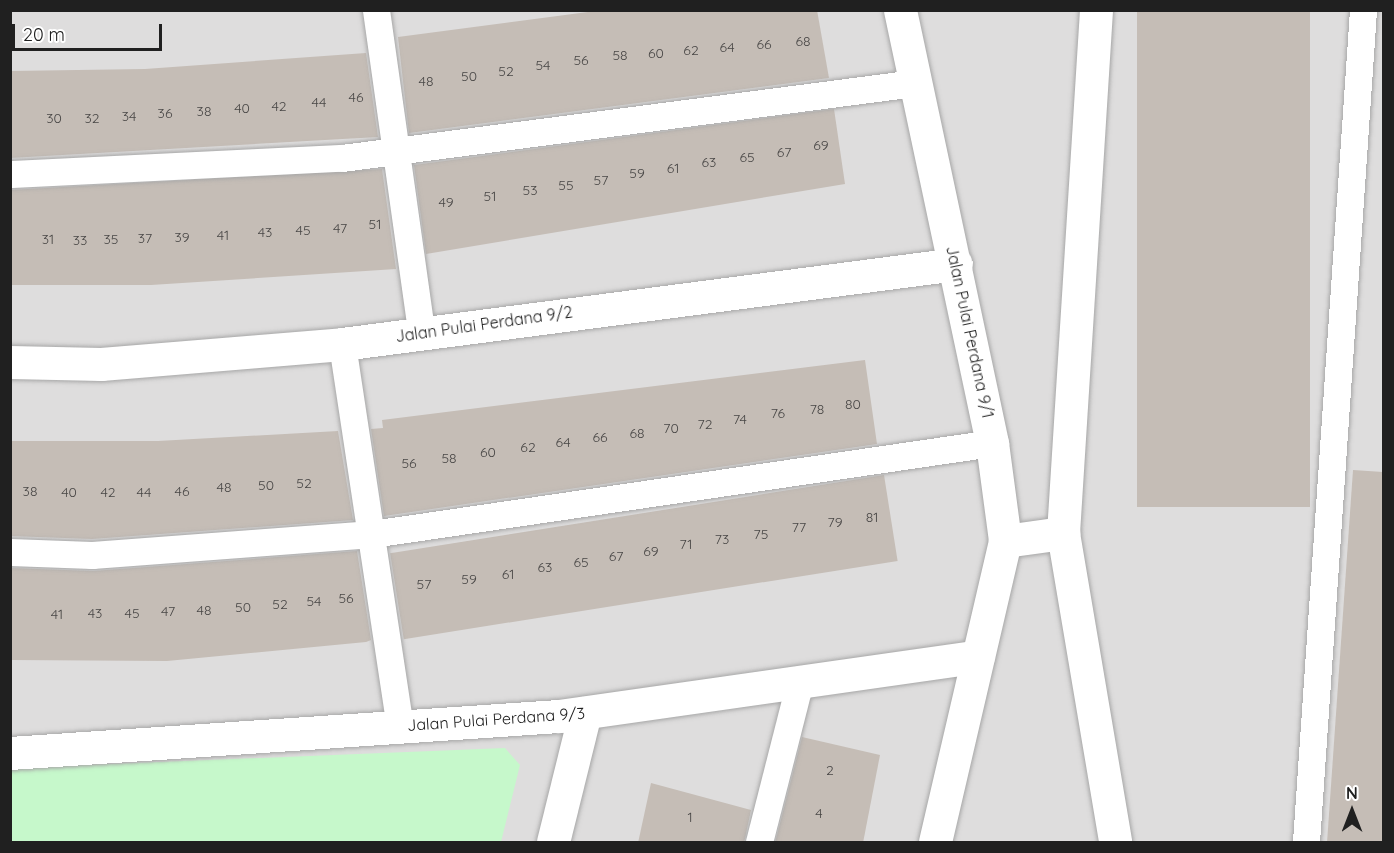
<!DOCTYPE html>
<html>
<head>
<meta charset="utf-8">
<style>
  body { margin:0 }
  #map { position:relative; width:1394px; height:853px; overflow:hidden; background:#f0ede7; font-family:Quicksand,sans-serif }
  div>[style] { position:absolute }
  .residential>* { inset:0; background:#dedddd; transform-origin:0 0 }
  .park>* { inset:0; background:#c6f8cb }
  .building>* { inset:0; background:#c5bdb6; transform-origin:0 0 }
  .roads { filter:drop-shadow(0 0 2px #a7a7a7) drop-shadow(0 0 2px #a7a7a7) }
  .service>* { height:27px; margin:-13.5px; padding:0 13.5px; transform-origin:13.5px; border-radius:13.5px; background:#fff }
  .minor>* { height:33px; margin:-16.5px; padding:0 16.5px; transform-origin:16.5px; border-radius:16.5px; background:#fff }
  span { translate:-50% -50%; white-space:nowrap; text-align:center; line-height:1.15; -webkit-text-stroke:4.5px #fff; paint-order:stroke }
  .number-label { font-size:14px; color:#494746 }
  .number-label span { -webkit-text-stroke-width:0 }
  .street-label { font-size:16px; color:#202020 }
  .frame { position:absolute; inset:0; border:12px solid #202020; pointer-events:none }
  .north { position:absolute; left:1322px; top:781px; width:60px; height:60px; -webkit-text-stroke:4px #fff; paint-order:stroke; rotate:0deg; font-size:16px; font-weight:700; line-height:24px; text-align:center; color:#202020 }
  .north::after { content:''; display:block; margin:auto; width:21px; height:27px; background:#202020; clip-path:polygon(50% 0,100% 100%,50% 72%,0 100%) }
  .scale { position:absolute; left:12px; top:24px; width:150px; height:27px; box-sizing:border-box; border:3px solid #202020; border-top:0; padding-left:8px; font-size:18px; line-height:21px; white-space:nowrap; color:#202020; -webkit-text-stroke:4px #fff; paint-order:stroke }
</style>
</head>
<body>
<div id="map">
  <div class="residential">
    <div style="left:11px;top:11px;width:1372px;height:831px"></div>
  </div>
  <div class="park">
    <div style="clip-path:polygon(505px 748px,520px 765px,501px 842px,11px 842px,10px 768px)"></div>
  </div>
  <div class="building">
    <div style="clip-path:polygon(603px 10px,817px 10px,829px 78px,409px 133px,398px 37px)"></div>
    <div style="left:1137px;top:10px;width:173px;height:497px"></div>
    <div style="clip-path:polygon(366px 53px,378px 137px,10px 158px,10px 71px,145px 69px)"></div>
    <div style="clip-path:polygon(834px 109px,845px 184px,426px 254px,414px 165px)"></div>
    <div style="clip-path:polygon(382px 169px,396px 269px,151px 285px,10px 285px,10px 190px)"></div>
    <div style="clip-path:polygon(865px 360px,877px 444px,384px 516px,371px 429px,383px 428px,382px 420px)"></div>
    <div style="clip-path:polygon(338px 431px,353px 520px,92px 539px,10px 536px,11px 441px,158px 441px)"></div>
    <div style="clip-path:polygon(1353px 470px,1383px 472px,1383px 843px,1327px 843px)"></div>
    <div style="left:884px;top:475px;width:87px;height:500px;rotate:81deg"></div>
    <div style="clip-path:polygon(357px 551px,371px 640px,366px 642px,167px 661px,10px 660px,10px 568px,93px 571px)"></div>
    <div style="clip-path:polygon(802px 737px,880px 755px,863px 843px,775px 843px)"></div>
    <div style="clip-path:polygon(651px 783px,751px 810px,744px 843px,638px 843px)"></div>
  </div>
  <div class="roads">
    <div class="service">
      <div style="left:376px;top:10px;width:324px;rotate:82deg"></div>
      <div style="left:10px;top:174px;width:332px;rotate:-2.8deg"></div>
      <div style="left:342px;top:158px;width:578px;rotate:-7.46deg"></div>
      <div style="left:342px;top:344px;width:386px;rotate:81.4deg"></div>
      <div style="left:10px;top:552px;width:82px;rotate:2.1deg"></div>
      <div style="left:92px;top:555px;width:281px;rotate:-4.3deg"></div>
      <div style="left:372px;top:534px;width:627px;rotate:-8.35deg"></div>
      <div style="left:759px;top:842px;width:166px;rotate:-75.7deg"></div>
      <div style="left:1306px;top:842px;width:834px;rotate:-86.08deg"></div>
    </div>
    <div class="minor">
      <div style="left:900px;top:10px;width:443px;rotate:78deg"></div>
      <div style="left:992px;top:443px;width:99px;rotate:82.4deg"></div>
      <div style="left:1005px;top:541px;width:309px;rotate:103.1deg"></div>
      <div style="left:1096px;top:10px;width:524px;rotate:93.61deg"></div>
      <div style="left:1063px;top:533px;width:313px;rotate:80.4deg"></div>
      <div style="left:10px;top:362px;width:91px;rotate:1.3deg"></div>
      <div style="left:101px;top:364px;width:242px;rotate:-4.7deg"></div>
      <div style="left:342px;top:344px;width:619px;rotate:-7.42deg"></div>
      <div style="left:1005px;top:541px;width:59px;rotate:-7.9deg"></div>
      <div style="left:10px;top:753px;width:550px;rotate:-3.86deg"></div>
      <div style="left:559px;top:716px;width:423px;rotate:-8.1deg"></div>
      <div style="left:553px;top:842px;width:133px;rotate:-76.1deg"></div>
    </div>
  </div>
  <div class="number-label">
    <span style="left:803px;top:41px">68</span>
    <span style="left:764px;top:44px">66</span>
    <span style="left:727px;top:47px">64</span>
    <span style="left:691px;top:50px">62</span>
    <span style="left:656px;top:53px">60</span>
    <span style="left:620px;top:55px">58</span>
    <span style="left:581px;top:60px">56</span>
    <span style="left:543px;top:65px">54</span>
    <span style="left:506px;top:71px">52</span>
    <span style="left:469px;top:76px">50</span>
    <span style="left:426px;top:81px">48</span>
    <span style="left:356px;top:97px">46</span>
    <span style="left:319px;top:102px">44</span>
    <span style="left:279px;top:106px">42</span>
    <span style="left:242px;top:108px">40</span>
    <span style="left:204px;top:111px">38</span>
    <span style="left:165px;top:113px">36</span>
    <span style="left:129px;top:116px">34</span>
    <span style="left:54px;top:118px">30</span>
    <span style="left:92px;top:118px">32</span>
    <span style="left:821px;top:145px">69</span>
    <span style="left:784px;top:152px">67</span>
    <span style="left:747px;top:157px">65</span>
    <span style="left:709px;top:162px">63</span>
    <span style="left:673px;top:168px">61</span>
    <span style="left:637px;top:173px">59</span>
    <span style="left:601px;top:180px">57</span>
    <span style="left:566px;top:185px">55</span>
    <span style="left:530px;top:190px">53</span>
    <span style="left:490px;top:196px">51</span>
    <span style="left:446px;top:202px">49</span>
    <span style="left:375px;top:224px">51</span>
    <span style="left:340px;top:228px">47</span>
    <span style="left:303px;top:230px">45</span>
    <span style="left:265px;top:232px">43</span>
    <span style="left:223px;top:235px">41</span>
    <span style="left:182px;top:237px">39</span>
    <span style="left:145px;top:238px">37</span>
    <span style="left:48px;top:239px">31</span>
    <span style="left:111px;top:239px">35</span>
    <span style="left:80px;top:240px">33</span>
    <span style="left:853px;top:404px">80</span>
    <span style="left:817px;top:409px">78</span>
    <span style="left:778px;top:413px">76</span>
    <span style="left:740px;top:419px">74</span>
    <span style="left:705px;top:424px">72</span>
    <span style="left:671px;top:428px">70</span>
    <span style="left:637px;top:433px">68</span>
    <span style="left:600px;top:437px">66</span>
    <span style="left:563px;top:442px">64</span>
    <span style="left:528px;top:447px">62</span>
    <span style="left:488px;top:452px">60</span>
    <span style="left:449px;top:458px">58</span>
    <span style="left:409px;top:463px">56</span>
    <span style="left:304px;top:483px">52</span>
    <span style="left:266px;top:485px">50</span>
    <span style="left:224px;top:487px">48</span>
    <span style="left:30px;top:491px">38</span>
    <span style="left:182px;top:491px">46</span>
    <span style="left:69px;top:492px">40</span>
    <span style="left:108px;top:492px">42</span>
    <span style="left:144px;top:492px">44</span>
    <span style="left:872px;top:517px">81</span>
    <span style="left:835px;top:522px">79</span>
    <span style="left:799px;top:527px">77</span>
    <span style="left:761px;top:534px">75</span>
    <span style="left:722px;top:539px">73</span>
    <span style="left:686px;top:544px">71</span>
    <span style="left:651px;top:551px">69</span>
    <span style="left:616px;top:556px">67</span>
    <span style="left:581px;top:562px">65</span>
    <span style="left:545px;top:567px">63</span>
    <span style="left:508px;top:574px">61</span>
    <span style="left:469px;top:579px">59</span>
    <span style="left:424px;top:584px">57</span>
    <span style="left:346px;top:598px">56</span>
    <span style="left:314px;top:601px">54</span>
    <span style="left:280px;top:604px">52</span>
    <span style="left:243px;top:607px">50</span>
    <span style="left:204px;top:610px">48</span>
    <span style="left:168px;top:611px">47</span>
    <span style="left:95px;top:613px">43</span>
    <span style="left:132px;top:613px">45</span>
    <span style="left:57px;top:614px">41</span>
    <span style="left:830px;top:770px">2</span>
    <span style="left:819px;top:813px">4</span>
    <span style="left:690px;top:817px">1</span>
  </div>
  <div class="street-label">
    <span style="left:484px;top:324px;rotate:-8deg">Jalan Pulai Perdana 9/2</span>
    <span style="left:970px;top:332px;rotate:78deg">Jalan Pulai Perdana 9/1</span>
    <span style="left:496px;top:719px;rotate:-4deg">Jalan Pulai Perdana 9/3</span>
  </div>
  <div class="frame"></div>
  <div class="north">N</div>
  <div class="scale">20 m</div>
</div>
</body>
</html>
